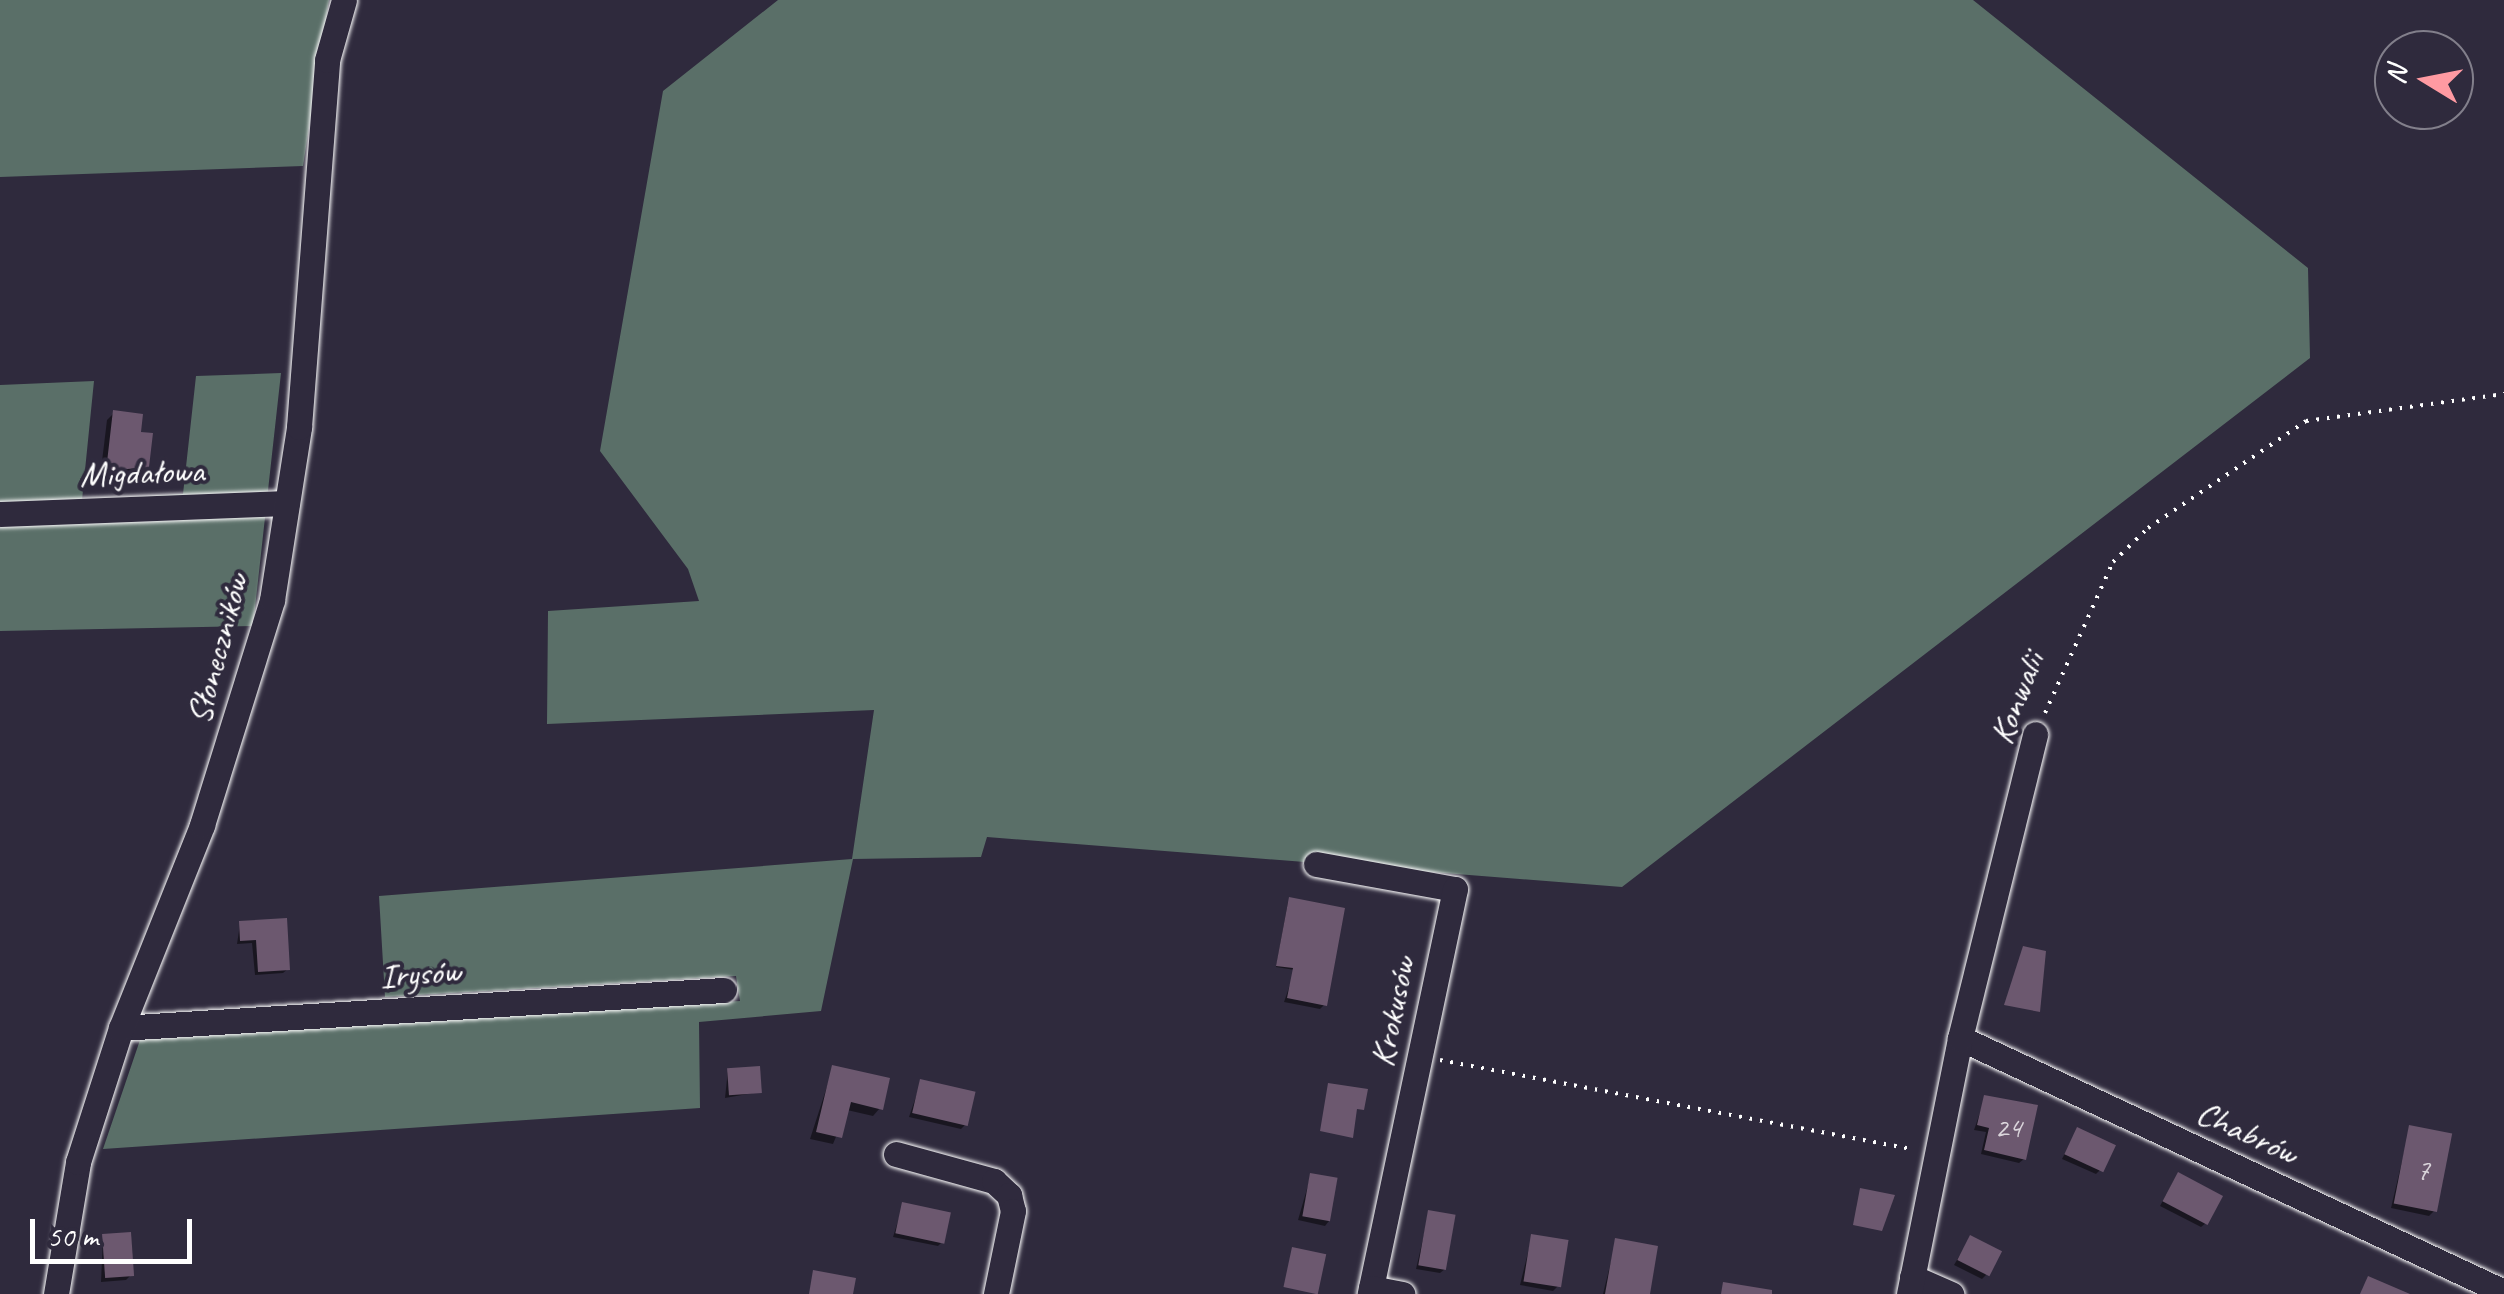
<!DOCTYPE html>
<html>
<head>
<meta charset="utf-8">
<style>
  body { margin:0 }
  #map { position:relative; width:2504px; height:1294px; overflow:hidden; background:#2f2a3d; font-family:Caveat,sans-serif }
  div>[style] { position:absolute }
  .green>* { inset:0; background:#5a6f68 }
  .shadow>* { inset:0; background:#0007 }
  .building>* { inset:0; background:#6c586f; transform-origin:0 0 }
  .path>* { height:4px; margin-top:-2px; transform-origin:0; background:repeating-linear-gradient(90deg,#fff 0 2.5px,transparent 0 10.5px) }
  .roads { filter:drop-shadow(0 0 2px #fff) drop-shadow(0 0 2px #fff) }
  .minor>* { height:25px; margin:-12.5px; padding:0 12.5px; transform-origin:12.5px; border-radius:12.5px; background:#2f2a3d }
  span { translate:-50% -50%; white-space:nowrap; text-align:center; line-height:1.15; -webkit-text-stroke:8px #2f2a3d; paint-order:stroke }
  .number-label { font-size:30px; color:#dad5db }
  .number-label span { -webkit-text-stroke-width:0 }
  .street-label { font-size:35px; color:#fff }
  .north { position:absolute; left:2374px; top:30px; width:100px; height:100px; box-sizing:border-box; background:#2f2a3d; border:2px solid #827f8b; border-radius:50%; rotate:280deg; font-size:28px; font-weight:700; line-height:40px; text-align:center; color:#fff }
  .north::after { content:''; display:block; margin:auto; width:35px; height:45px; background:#ff9aa2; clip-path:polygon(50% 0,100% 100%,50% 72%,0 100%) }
  .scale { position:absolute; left:30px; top:1219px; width:162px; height:45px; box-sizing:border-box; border:5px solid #fff; border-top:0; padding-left:12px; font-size:30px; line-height:35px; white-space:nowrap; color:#fff; -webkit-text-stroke:8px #2f2a3d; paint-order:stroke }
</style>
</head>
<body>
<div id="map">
  <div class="green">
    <div style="clip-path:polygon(0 0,329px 0,303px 166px,0 177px)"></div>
    <div style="clip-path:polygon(778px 0,1973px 0,2308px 268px,2310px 358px,1622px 887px,987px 837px,981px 857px,853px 859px,821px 1011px,699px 1022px,700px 1108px,103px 1149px,140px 1040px,740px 1001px,736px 976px,385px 997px,379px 896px,852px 859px,874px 710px,547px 724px,548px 611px,699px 601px,688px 569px,600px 451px,663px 91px)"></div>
    <div style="clip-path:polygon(281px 373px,253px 626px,0 631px,0 385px,94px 381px,82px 500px,183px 494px,196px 376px)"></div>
  </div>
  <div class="shadow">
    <div style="clip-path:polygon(114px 413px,138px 434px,147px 466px,118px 480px,100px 478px,107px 420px)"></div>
    <div style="clip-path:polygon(1288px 902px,1324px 1005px,1320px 1009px,1284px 1002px,1295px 970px,1276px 967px)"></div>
    <div style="clip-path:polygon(240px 924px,288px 969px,283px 973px,255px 975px,252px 943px,237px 944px)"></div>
    <div style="clip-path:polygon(833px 1068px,880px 1108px,873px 1116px,847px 1110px,833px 1144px,810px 1139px)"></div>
    <div style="clip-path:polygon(728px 1070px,759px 1092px,725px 1098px)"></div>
    <div style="clip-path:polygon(921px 1082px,965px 1125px,961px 1129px,909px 1117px)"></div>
    <div style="clip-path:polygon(1985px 1098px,2024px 1159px,2019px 1163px,1981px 1154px,1986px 1132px,1974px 1130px)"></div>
    <div style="clip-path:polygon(2410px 1127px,2434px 1211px,2429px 1216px,2391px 1208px)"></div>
    <div style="clip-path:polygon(2077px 1130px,2101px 1169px,2096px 1174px,2062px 1159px)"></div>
    <div style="clip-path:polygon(1311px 1175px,1329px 1221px,1325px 1226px,1298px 1220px)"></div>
    <div style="clip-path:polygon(2174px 1180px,2206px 1223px,2201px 1227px,2160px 1206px)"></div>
    <div style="clip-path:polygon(903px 1205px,943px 1241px,938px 1246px,893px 1237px)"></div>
    <div style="clip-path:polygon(1429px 1213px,1445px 1269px,1440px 1273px,1416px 1269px)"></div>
    <div style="clip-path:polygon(1532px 1236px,1558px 1286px,1553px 1291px,1520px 1285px)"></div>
    <div style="clip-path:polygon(103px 1237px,131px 1275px,126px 1280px,101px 1282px)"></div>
    <div style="clip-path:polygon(1970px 1238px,1986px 1275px,1982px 1279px,1954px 1265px)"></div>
    <div style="clip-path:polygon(1616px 1241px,1647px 1294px,1603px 1294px)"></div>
  </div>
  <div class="building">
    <div style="clip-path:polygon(113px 410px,143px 414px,141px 432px,153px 433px,149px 467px,106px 471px)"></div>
    <div style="clip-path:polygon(1289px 897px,1345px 908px,1327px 1006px,1287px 998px,1293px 968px,1276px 966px)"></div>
    <div style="clip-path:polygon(287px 918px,290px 970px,258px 972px,256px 940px,240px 941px,239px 921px)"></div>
    <div style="clip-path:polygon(2023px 946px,2046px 951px,2040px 1012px,2004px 1005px)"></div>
    <div style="clip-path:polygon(832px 1065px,890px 1078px,883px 1110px,851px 1102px,842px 1138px,816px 1132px)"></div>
    <div style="left:760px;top:1066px;width:27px;height:33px;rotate:86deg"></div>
    <div style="left:920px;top:1079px;width:57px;height:35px;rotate:13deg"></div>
    <div style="clip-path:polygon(1328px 1083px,1368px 1089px,1364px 1110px,1357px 1109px,1353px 1138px,1320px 1131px)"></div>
    <div style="clip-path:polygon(1984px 1095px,2038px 1105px,2026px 1160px,1984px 1150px,1989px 1128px,1977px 1125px)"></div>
    <div style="left:2409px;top:1125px;width:44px;height:80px;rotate:11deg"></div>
    <div style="left:2077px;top:1127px;width:43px;height:30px;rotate:25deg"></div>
    <div style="left:2178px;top:1172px;width:51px;height:33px;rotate:28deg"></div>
    <div style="left:1310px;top:1173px;width:28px;height:44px;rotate:10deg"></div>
    <div style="clip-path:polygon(1860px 1188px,1895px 1195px,1882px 1231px,1853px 1225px)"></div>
    <div style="left:902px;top:1202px;width:50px;height:32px;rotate:12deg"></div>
    <div style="left:1428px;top:1210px;width:28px;height:56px;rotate:10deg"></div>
    <div style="left:131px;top:1232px;width:44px;height:29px;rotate:86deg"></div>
    <div style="left:1531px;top:1234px;width:38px;height:48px;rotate:9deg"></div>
    <div style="left:1970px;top:1235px;width:36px;height:28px;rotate:27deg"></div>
    <div style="clip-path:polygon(1615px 1238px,1658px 1246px,1650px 1294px,1605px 1294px)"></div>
    <div style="left:1292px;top:1247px;width:35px;height:41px;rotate:12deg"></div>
    <div style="clip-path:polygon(813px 1270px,856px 1278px,853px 1294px,809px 1294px)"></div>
    <div style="clip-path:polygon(2368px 1276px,2410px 1294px,2360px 1294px)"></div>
    <div style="clip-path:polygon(1723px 1282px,1772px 1290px,1772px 1294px,1721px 1294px)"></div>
  </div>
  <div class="path">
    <div style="left:2045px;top:713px;width:166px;rotate:-65.8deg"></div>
    <div style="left:2113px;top:562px;width:49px;rotate:-44.2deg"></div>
    <div style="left:2148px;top:528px;width:191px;rotate:-34.1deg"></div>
    <div style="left:2306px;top:421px;width:200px;rotate:-7.8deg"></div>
    <div style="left:1440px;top:1060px;width:481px;rotate:10.7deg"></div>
  </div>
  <div class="roads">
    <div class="minor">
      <div style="left:0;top:514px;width:287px;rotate:-2.2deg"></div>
      <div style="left:1316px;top:864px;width:141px;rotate:10.2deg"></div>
      <div style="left:1455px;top:889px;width:414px;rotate:101.9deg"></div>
      <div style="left:121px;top:1028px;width:604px;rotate:-3.61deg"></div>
      <div style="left:1960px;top:1038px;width:600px;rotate:25.03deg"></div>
      <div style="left:896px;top:1154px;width:102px;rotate:15.4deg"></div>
      <div style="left:994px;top:1181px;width:21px;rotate:43deg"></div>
      <div style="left:1009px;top:1195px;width:16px;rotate:76deg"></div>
      <div style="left:1013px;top:1211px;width:85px;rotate:101.6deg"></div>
      <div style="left:1912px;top:1277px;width:43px;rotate:23.6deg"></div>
      <div style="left:1371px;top:1288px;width:32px;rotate:11deg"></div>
      <div style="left:56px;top:1294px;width:134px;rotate:-80.5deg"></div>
      <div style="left:78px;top:1162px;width:141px;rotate:-72.2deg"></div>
      <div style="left:121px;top:1028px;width:219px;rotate:-68.2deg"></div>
      <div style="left:202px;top:825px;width:236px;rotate:-72.7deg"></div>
      <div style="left:272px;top:600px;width:175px;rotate:-81.1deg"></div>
      <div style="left:299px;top:427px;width:368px;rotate:-85.6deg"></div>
      <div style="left:327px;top:60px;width:62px;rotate:-74.2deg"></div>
      <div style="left:1909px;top:1294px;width:261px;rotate:-78.7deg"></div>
      <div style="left:1960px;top:1038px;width:313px;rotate:-76.1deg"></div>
    </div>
  </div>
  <div class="number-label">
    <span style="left:2008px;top:1127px">24</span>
    <span style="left:2423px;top:1169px">7</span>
  </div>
  <div class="street-label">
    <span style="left:142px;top:473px;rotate:-2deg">Migdałowa</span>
    <span style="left:218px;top:649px;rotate:-75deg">Słoneczników</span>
    <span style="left:2017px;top:698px;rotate:-69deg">Konwalii</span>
    <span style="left:420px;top:974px;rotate:-4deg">Irysów</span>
    <span style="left:1393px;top:1012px;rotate:-78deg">Krokusów</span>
    <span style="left:2247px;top:1133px;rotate:25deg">Chabrów</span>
  </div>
  <div class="north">N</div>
  <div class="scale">50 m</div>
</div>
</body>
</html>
